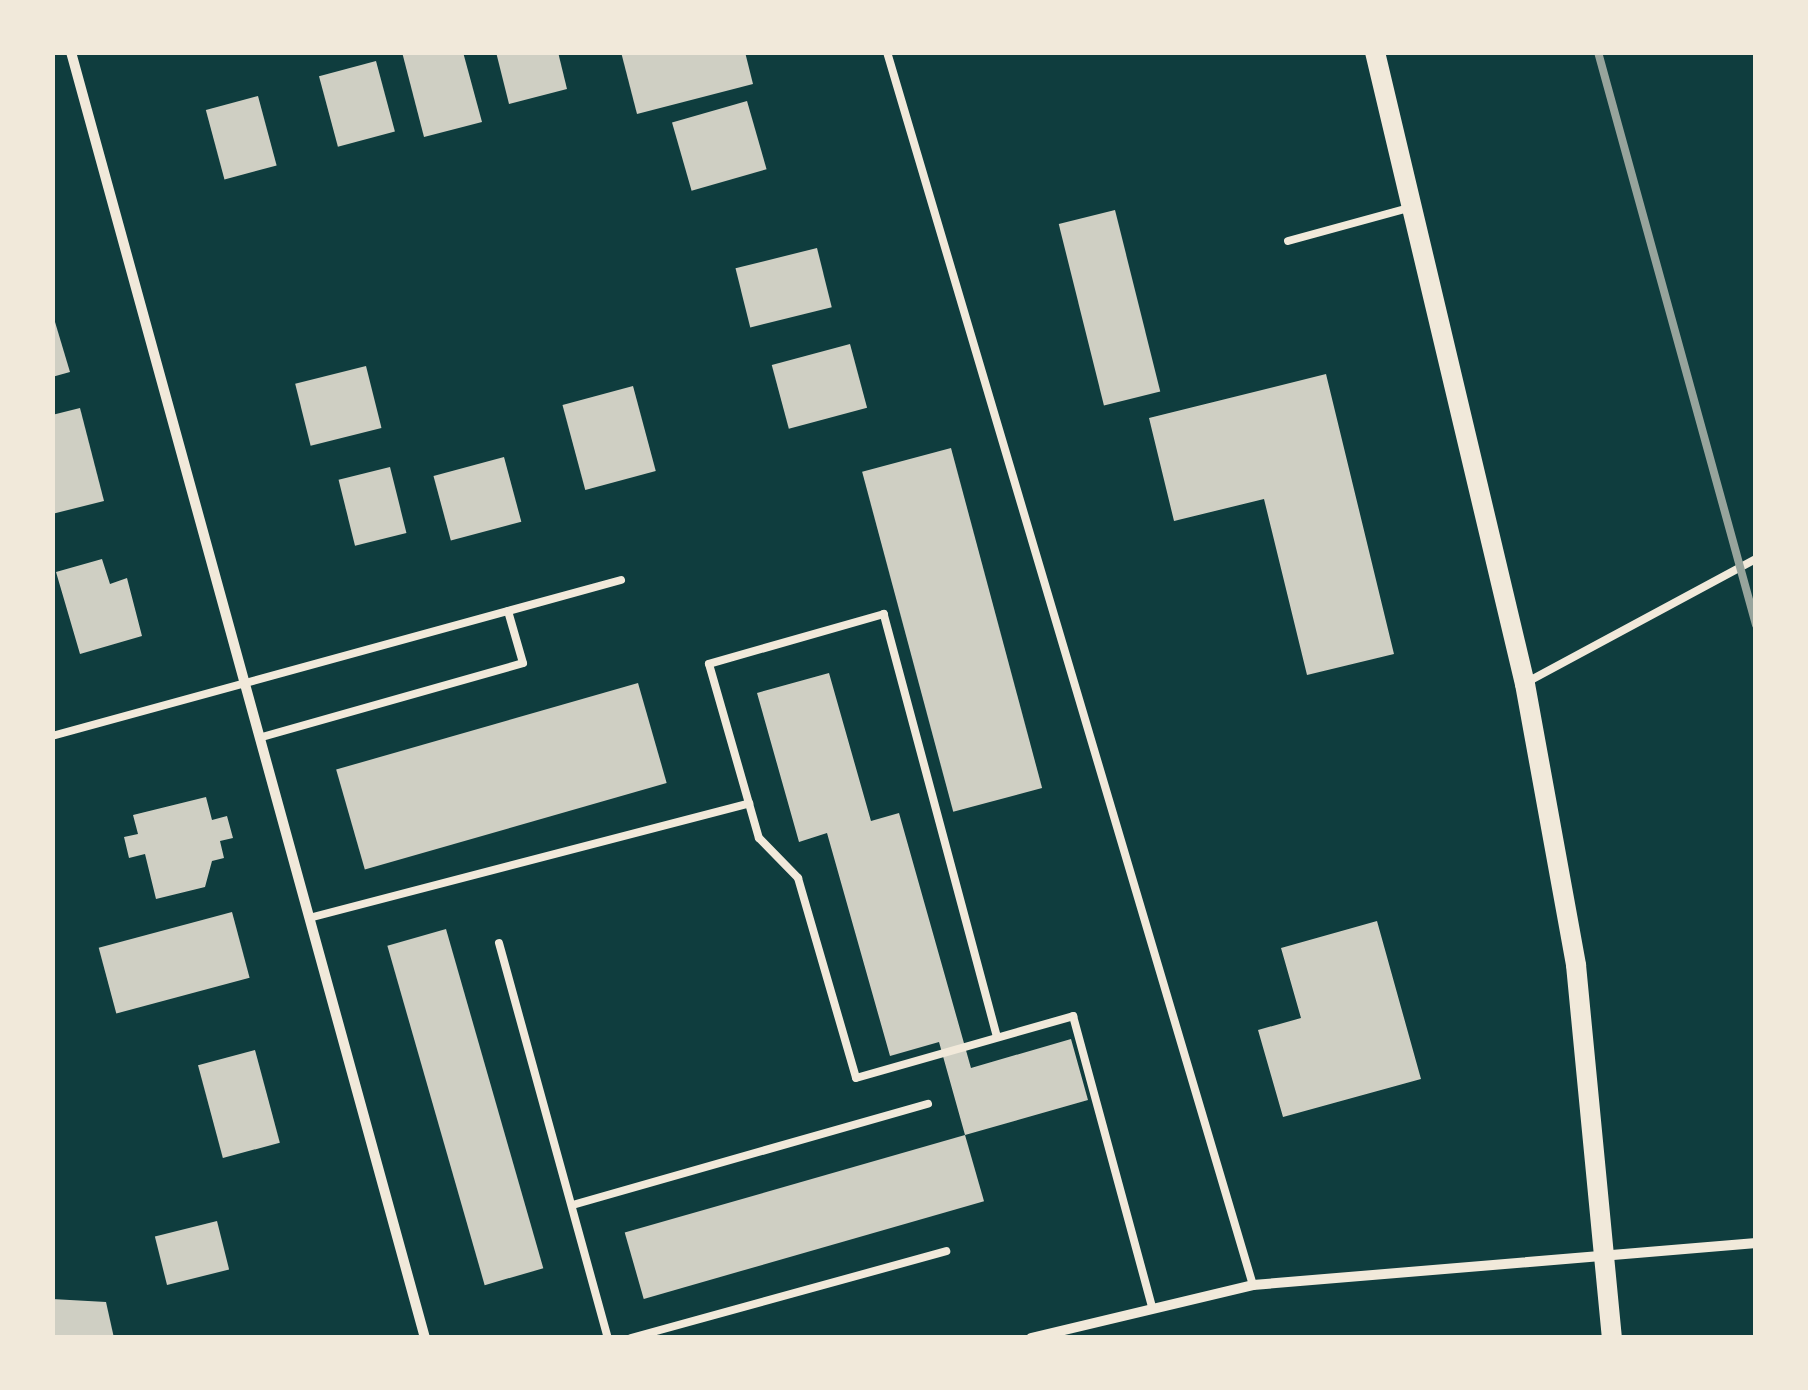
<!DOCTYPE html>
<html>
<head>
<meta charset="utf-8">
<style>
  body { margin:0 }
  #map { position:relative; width:1808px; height:1390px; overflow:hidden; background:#0f3d3e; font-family:"Fira Sans Condensed",sans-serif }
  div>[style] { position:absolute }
  .building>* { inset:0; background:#cfcfc3; transform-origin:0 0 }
  .service>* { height:8px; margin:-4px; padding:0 4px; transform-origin:4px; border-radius:4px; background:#f1e9da }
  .minor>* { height:10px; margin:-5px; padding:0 5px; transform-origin:5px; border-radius:5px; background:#f1e9da }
  .secondary>* { height:20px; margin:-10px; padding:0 10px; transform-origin:10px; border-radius:10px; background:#f1e9da }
  .rail>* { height:8px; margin:-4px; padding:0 4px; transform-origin:4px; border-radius:4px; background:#97a49c }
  span { translate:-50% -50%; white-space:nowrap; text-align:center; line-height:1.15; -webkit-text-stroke:8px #f1e9da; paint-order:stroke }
  .frame { position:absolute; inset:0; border:55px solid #f1e9da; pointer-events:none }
</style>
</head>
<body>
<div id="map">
  <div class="building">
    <div style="clip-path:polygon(402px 52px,463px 52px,482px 122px,424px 137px)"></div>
    <div style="clip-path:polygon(496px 52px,558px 52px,567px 89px,509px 104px)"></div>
    <div style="clip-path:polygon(621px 52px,745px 52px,753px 84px,637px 114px)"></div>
    <div style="left:376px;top:61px;width:73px;height:59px;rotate:75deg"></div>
    <div style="left:258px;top:96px;width:72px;height:54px;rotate:75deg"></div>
    <div style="left:747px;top:101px;width:71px;height:78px;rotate:74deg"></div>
    <div style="left:1115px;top:210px;width:187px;height:58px;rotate:76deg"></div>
    <div style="left:817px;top:248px;width:61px;height:84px;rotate:76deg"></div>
    <div style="clip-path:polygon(52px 312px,70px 372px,52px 377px)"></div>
    <div style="left:850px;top:344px;width:66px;height:81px;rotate:75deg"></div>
    <div style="left:366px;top:366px;width:64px;height:73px;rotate:76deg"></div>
    <div style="clip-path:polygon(1326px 374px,1394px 654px,1307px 675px,1264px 499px,1174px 521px,1149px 418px)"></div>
    <div style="left:633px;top:386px;width:88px;height:73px;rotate:75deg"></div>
    <div style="clip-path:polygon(80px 408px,104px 501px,52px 514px,52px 415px)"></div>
    <div style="left:951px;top:448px;width:352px;height:92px;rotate:75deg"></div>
    <div style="left:504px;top:457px;width:67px;height:73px;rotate:75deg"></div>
    <div style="left:390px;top:467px;width:68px;height:53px;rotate:76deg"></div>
    <div style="clip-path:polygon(102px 559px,110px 584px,127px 578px,142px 636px,80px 654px,56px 572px)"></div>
    <div style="clip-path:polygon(829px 673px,871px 821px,899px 813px,971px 1068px,1071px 1039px,1088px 1100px,965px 1135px,939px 1042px,890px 1056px,827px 833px,799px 842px,757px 693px)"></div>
    <div style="left:638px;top:683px;width:104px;height:314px;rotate:74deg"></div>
    <div style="clip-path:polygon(206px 797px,212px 820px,227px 816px,233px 838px,220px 841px,224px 858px,212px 861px,205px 887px,156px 899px,145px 854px,129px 858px,124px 837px,138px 834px,133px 815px)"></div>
    <div style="left:232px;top:912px;width:68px;height:138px;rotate:75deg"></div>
    <div style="clip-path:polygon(1377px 921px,1421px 1079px,1283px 1117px,1258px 1030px,1301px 1018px,1281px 948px)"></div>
    <div style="left:446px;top:929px;width:353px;height:61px;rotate:74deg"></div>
    <div style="left:255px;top:1050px;width:96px;height:59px;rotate:75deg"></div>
    <div style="left:965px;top:1135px;width:69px;height:354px;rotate:74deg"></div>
    <div style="left:217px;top:1221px;width:50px;height:64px;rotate:76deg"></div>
    <div style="clip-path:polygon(52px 1299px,106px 1302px,114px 1338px,52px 1338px)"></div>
  </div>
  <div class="service">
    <div style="left:887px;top:52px;width:1286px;rotate:73.47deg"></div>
    <div style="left:1288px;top:241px;width:125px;rotate:-15.3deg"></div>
    <div style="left:1529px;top:681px;width:258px;rotate:-28.3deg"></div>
    <div style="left:52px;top:736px;width:590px;rotate:-15.33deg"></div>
    <div style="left:262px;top:737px;width:271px;rotate:-15.8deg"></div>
    <div style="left:523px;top:663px;width:54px;rotate:-106.1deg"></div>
    <div style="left:309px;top:918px;width:455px;rotate:-14.6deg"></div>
    <div style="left:499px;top:943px;width:410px;rotate:74.6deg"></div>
    <div style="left:997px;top:1037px;width:438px;rotate:-105deg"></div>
    <div style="left:884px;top:614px;width:182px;rotate:164.1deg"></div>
    <div style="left:709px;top:664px;width:181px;rotate:74deg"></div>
    <div style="left:759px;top:838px;width:56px;rotate:45.7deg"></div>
    <div style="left:798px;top:878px;width:208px;rotate:73.8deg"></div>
    <div style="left:856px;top:1078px;width:226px;rotate:-15.9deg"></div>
    <div style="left:1073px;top:1016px;width:301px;rotate:74.8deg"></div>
    <div style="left:576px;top:1204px;width:366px;rotate:-15.9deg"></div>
    <div style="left:631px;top:1338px;width:327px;rotate:-15.4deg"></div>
  </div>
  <div class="minor">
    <div style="left:71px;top:52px;width:1334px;rotate:74.61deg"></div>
    <div style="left:1031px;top:1338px;width:228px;rotate:-13.4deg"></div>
    <div style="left:1253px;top:1285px;width:505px;rotate:-4.77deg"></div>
  </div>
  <div class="secondary">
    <div style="left:1375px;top:52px;width:650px;rotate:76.65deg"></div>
    <div style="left:1525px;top:684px;width:286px;rotate:79.7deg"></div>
    <div style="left:1576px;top:965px;width:375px;rotate:84.5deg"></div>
  </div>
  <div class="rail">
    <div style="left:1598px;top:52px;width:594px;rotate:74.58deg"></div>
  </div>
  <div class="frame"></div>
</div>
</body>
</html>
